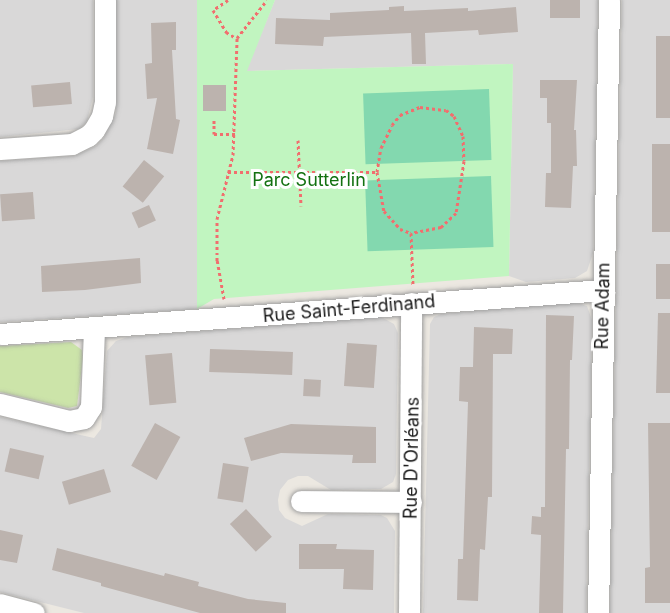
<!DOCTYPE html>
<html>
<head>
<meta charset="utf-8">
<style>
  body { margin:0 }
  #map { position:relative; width:670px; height:613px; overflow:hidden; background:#ece8e1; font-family:Inter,sans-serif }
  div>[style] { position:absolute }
  .residential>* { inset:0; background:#d9d8d8 }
  .grass>* { inset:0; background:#cce4a9 }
  .park>* { inset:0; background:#c1f5c0 }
  .pitch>* { inset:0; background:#83d8af; transform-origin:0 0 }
  .building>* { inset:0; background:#bcb3ae; transform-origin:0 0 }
  .path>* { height:3px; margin-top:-1.5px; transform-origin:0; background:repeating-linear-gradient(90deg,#f16e6e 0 3px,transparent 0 6px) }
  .roads { filter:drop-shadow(0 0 2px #9f9f9f) drop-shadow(0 0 2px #9f9f9f) }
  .minor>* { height:21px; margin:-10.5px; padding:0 10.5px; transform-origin:10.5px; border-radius:10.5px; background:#fff }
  span { translate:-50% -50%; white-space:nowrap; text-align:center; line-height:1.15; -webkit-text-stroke:6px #fff; paint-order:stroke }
  .park-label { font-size:18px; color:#137111 }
  .street-label { font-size:18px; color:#1b1b1b }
</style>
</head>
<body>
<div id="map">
  <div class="residential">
    <div style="clip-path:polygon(0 0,93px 0,93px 97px,87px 121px,79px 129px,0 137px)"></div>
    <div style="clip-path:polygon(116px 0,197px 0,197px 309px,0 322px,0 161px,74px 156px,96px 146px,103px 139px,116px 113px)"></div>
    <div style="clip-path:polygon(275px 0,598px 0,593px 253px,587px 271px,575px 278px,526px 282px,509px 276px,513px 64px,246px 71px)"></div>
    <div style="clip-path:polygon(622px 0,670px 0,670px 613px,610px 613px)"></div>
    <div style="clip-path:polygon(574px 302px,587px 306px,592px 320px,586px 613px,423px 613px,430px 324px,434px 317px,441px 314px)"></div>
    <div style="clip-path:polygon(381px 317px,394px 324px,398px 333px,396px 474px,393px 482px,381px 489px,331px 490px,308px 476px,298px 476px,288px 480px,280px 490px,278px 500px,279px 510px,285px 518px,302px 526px,328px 514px,381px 515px,387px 518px,395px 531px,394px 613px,84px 613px,0 592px,0 417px,94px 438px,101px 429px,107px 351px,116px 341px,128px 337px)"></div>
  </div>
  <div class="grass">
    <div style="clip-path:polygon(71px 342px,82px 350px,83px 359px,77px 406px,68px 408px,0 392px,0 346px)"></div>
  </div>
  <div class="park">
    <div style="clip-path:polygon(197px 0,275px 0,247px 71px,513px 64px,509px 276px,214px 299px,197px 309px)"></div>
  </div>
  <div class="pitch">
    <div style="left:489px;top:89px;width:71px;height:126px;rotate:88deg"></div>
    <div style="left:491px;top:176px;width:71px;height:126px;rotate:88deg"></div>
  </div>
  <div class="building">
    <div style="left:550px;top:0;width:30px;height:18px"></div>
    <div style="clip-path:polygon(404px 6px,404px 11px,468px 8px,468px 11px,516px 7px,518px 32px,479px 35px,478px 30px,425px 33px,426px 64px,412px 64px,411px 33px,324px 37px,323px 46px,275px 44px,276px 18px,330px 20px,330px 13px,389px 10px,389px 7px)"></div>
    <div style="clip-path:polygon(176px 22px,176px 50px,172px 50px,176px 119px,180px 120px,173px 154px,147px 149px,157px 98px,147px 99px,145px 64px,152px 63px,151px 23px)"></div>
    <div style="left:656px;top:36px;width:14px;height:82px"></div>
    <div style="clip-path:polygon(540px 80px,577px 80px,574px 130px,576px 130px,577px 166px,573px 166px,571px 208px,545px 207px,546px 173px,551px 173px,551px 123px,547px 123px,547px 98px,540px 98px)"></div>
    <div style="left:70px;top:82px;width:22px;height:39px;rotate:85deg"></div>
    <div style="left:226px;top:85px;width:26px;height:23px;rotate:90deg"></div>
    <div style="left:670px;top:144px;width:88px;height:18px;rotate:90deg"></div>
    <div style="left:144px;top:160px;width:26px;height:34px;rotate:39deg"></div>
    <div style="left:33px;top:192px;width:27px;height:33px;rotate:86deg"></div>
    <div style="left:149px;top:205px;width:17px;height:19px;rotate:66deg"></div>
    <div style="clip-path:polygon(140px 258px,141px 283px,85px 290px,42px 292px,41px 266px)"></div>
    <div style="left:656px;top:264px;width:14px;height:35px"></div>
    <div style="clip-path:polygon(658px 313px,670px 313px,670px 393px,656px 393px)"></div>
    <div style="clip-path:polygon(546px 315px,574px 316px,572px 360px,570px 360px,569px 449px,566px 449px,563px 613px,539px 613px,541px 535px,531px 534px,532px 516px,541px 517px,541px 507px,545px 507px)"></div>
    <div style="clip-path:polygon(474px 327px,513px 329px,512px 354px,493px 354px,492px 497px,488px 497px,485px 550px,480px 549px,478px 601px,457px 600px,458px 559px,463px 559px,468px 402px,459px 401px,460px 367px,473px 367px)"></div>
    <div style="left:347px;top:343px;width:30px;height:43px;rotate:4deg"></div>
    <div style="left:210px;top:349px;width:83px;height:23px;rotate:2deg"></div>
    <div style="left:172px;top:353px;width:50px;height:27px;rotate:85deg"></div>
    <div style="left:304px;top:379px;width:17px;height:17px;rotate:3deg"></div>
    <div style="left:155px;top:423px;width:29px;height:49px;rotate:29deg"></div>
    <div style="clip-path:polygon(648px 423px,670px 423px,670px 603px,645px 603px,645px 568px,650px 567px)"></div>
    <div style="clip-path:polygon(291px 424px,376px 427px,376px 463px,352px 463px,353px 455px,281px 453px,251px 461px,244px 438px)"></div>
    <div style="left:10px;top:448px;width:35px;height:24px;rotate:13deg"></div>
    <div style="left:223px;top:463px;width:26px;height:36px;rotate:9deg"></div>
    <div style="left:104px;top:469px;width:24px;height:44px;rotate:73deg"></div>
    <div style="left:246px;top:509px;width:38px;height:22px;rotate:47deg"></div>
    <div style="clip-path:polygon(0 530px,23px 535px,17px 563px,0 560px)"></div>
    <div style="clip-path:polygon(299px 544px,337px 544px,336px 549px,374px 550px,373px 590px,343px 589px,344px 569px,299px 569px)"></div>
    <div style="clip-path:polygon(57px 548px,164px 576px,165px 573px,199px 582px,198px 586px,248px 599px,286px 603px,286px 613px,200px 613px,101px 586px,101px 583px,52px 570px)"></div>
  </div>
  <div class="path">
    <div style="left:228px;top:0;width:18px;rotate:146deg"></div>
    <div style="left:213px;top:10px;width:26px;rotate:59deg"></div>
    <div style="left:226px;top:32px;width:12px;rotate:31deg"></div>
    <div style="left:214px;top:120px;width:14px;rotate:90deg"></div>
    <div style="left:214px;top:134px;width:21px"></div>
    <div style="left:298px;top:140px;width:66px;rotate:87.4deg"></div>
    <div style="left:228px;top:172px;width:149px"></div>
    <div style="left:377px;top:172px;width:40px;rotate:80deg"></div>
    <div style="left:384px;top:211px;width:24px;rotate:48deg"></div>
    <div style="left:400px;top:229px;width:12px;rotate:20deg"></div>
    <div style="left:411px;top:233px;width:52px;rotate:87.8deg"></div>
    <div style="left:377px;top:172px;width:24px;rotate:-81deg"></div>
    <div style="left:381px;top:148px;width:25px;rotate:-64deg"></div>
    <div style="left:392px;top:125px;width:13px;rotate:-51deg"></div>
    <div style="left:400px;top:115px;width:22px;rotate:-22deg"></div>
    <div style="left:420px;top:107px;width:26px;rotate:7deg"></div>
    <div style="left:446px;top:110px;width:10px;rotate:37deg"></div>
    <div style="left:454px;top:116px;width:22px;rotate:66deg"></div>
    <div style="left:463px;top:136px;width:25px;rotate:88deg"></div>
    <div style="left:464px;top:161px;width:53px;rotate:98.7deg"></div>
    <div style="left:456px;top:213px;width:21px;rotate:137deg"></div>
    <div style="left:441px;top:227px;width:31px;rotate:169deg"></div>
    <div style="left:224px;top:299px;width:39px;rotate:-100deg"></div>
    <div style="left:217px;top:261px;width:42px;rotate:-90deg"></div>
    <div style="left:217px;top:219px;width:66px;rotate:-76deg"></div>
    <div style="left:233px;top:155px;width:117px;rotate:-88deg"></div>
    <div style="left:237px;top:38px;width:48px;rotate:-51.7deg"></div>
  </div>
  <div class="roads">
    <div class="minor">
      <div style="left:0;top:149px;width:72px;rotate:-4deg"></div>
      <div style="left:72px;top:144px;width:18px;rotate:-27deg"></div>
      <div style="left:88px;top:136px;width:8px;rotate:-45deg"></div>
      <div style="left:94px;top:130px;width:16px;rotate:-60deg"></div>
      <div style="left:102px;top:116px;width:14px;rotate:-78deg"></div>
      <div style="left:105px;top:102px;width:102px;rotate:-90deg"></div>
      <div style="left:0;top:334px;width:606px;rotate:-4.17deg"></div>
      <div style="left:0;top:404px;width:71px;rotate:13.8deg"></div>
      <div style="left:69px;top:421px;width:15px;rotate:-11deg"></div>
      <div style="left:84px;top:418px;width:13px;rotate:-58deg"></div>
      <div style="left:91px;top:407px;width:79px;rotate:-87.8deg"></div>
      <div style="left:301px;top:501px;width:110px;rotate:0.5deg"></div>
      <div style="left:0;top:604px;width:35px;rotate:15deg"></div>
      <div style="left:409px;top:613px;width:310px;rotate:-89.6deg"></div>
      <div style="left:598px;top:613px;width:613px;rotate:-88.97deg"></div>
    </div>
  </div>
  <div class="park-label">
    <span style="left:309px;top:180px">Parc Sutterlin</span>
  </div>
  <div class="street-label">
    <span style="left:603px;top:306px;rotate:-89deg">Rue Adam</span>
    <span style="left:349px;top:309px;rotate:-5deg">Rue Saint-Ferdinand</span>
    <span style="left:412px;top:458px;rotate:-89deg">Rue D'Orléans</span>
  </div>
</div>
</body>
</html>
